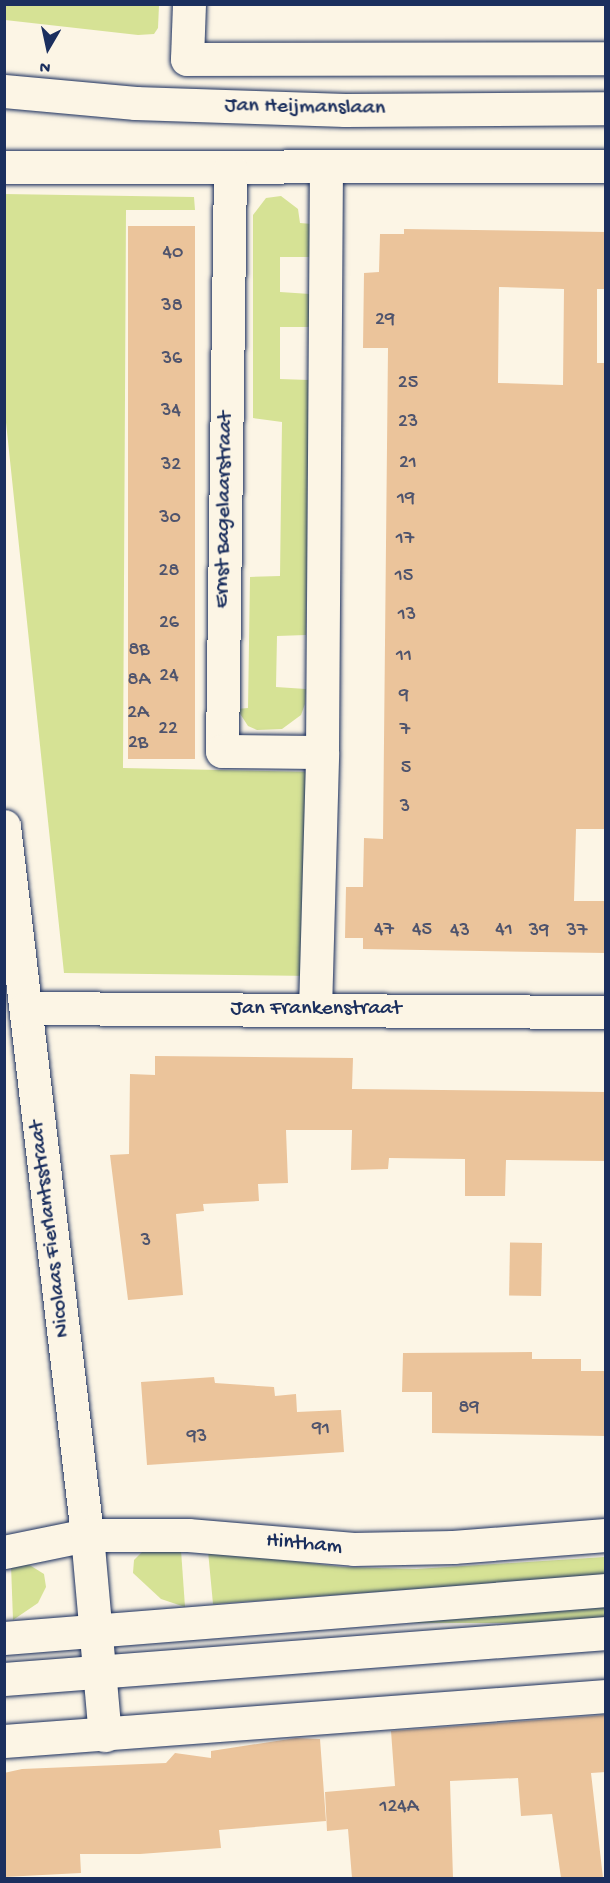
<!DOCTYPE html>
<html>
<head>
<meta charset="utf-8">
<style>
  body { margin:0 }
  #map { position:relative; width:610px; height:1883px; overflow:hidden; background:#fcf5e5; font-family:"Gochi Hand",sans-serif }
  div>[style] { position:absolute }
  .green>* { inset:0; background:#d6e295; transform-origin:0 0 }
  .building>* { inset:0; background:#ebc49b; transform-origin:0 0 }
  .roads { filter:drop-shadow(0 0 2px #1b2f5e) drop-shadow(0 0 2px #1b2f5e) }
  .minor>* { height:33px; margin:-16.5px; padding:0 16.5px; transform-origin:16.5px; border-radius:16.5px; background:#fcf5e5 }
  .tertiary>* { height:33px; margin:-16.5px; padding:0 16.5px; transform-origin:16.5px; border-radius:16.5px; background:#fcf5e5 }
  span { translate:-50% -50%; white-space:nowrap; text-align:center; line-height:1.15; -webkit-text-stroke:4.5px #fcf5e5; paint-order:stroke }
  .number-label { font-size:20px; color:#4f546d }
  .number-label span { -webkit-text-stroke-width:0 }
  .street-label { font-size:22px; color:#1b2f5e }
  .frame { position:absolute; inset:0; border:6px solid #1b2f5e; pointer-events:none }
  .north { position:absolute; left:18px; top:18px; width:60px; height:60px; -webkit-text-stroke:4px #fcf5e5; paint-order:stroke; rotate:189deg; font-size:16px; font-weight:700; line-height:24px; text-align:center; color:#1b2f5e }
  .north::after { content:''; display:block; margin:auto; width:21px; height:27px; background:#1b2f5e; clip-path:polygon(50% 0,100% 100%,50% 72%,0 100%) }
</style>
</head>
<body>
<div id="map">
  <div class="green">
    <div style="clip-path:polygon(5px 4px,159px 5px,158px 28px,154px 34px,138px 35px,5px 20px)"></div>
    <div style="clip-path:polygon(4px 194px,194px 197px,195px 210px,126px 210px,123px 768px,316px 772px,313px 976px,64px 973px,5px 413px)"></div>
    <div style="clip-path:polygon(281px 196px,298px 209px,300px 223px,312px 224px,311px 257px,280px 257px,280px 292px,310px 294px,310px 327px,280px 327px,280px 379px,309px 380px,306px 635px,277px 636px,276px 687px,306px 689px,305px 704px,301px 715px,282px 729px,257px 730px,248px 726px,237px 709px,248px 708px,250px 577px,280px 576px,282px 422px,253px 418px,253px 215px,266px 198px)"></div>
    <div style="clip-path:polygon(181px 1550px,185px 1607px,161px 1599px,133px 1573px,134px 1560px,142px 1552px)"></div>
    <div style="clip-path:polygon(208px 1551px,343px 1567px,416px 1569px,605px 1557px,605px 1575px,213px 1604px)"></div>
    <div style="clip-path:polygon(23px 1561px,44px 1574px,46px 1587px,38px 1603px,13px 1620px,11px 1565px)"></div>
    <div style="left:605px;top:1606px;width:17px;height:389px;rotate:90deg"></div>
  </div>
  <div class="building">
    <div style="left:128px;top:226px;width:67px;height:533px"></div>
    <div style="clip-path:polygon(evenodd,404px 229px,606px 232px,606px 289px,597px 289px,597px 363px,606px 363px,606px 829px,576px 829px,574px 901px,606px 901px,606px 953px,363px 949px,363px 938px,345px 938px,346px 887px,363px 887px,364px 838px,383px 839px,388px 348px,363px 348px,364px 273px,379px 272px,380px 234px,404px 234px,404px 229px,499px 287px,564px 289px,563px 385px,498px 383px,499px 287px)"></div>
    <div style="clip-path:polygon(155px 1056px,353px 1058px,352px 1089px,606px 1092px,606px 1161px,506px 1160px,505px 1196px,465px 1196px,465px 1159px,389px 1158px,388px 1169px,351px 1170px,352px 1130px,286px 1130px,288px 1183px,258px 1184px,259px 1201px,203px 1204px,204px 1211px,176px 1214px,183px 1295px,128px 1300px,110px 1155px,129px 1154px,130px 1074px,155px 1075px)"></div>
    <div style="left:542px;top:1243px;width:53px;height:32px;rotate:91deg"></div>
    <div style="clip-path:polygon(532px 1352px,532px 1359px,581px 1359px,581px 1371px,606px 1371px,606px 1436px,432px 1433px,432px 1392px,402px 1392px,403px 1353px)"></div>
    <div style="clip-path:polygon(214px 1377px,215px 1383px,274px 1387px,275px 1396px,296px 1394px,297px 1412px,341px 1410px,344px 1452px,147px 1465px,141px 1382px)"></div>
    <div style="clip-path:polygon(606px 1715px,606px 1772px,591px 1773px,603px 1878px,561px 1878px,552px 1814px,521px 1816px,518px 1778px,450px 1781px,453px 1878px,352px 1878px,348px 1829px,327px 1831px,325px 1792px,395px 1786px,391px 1731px)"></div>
    <div style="clip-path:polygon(296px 1738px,320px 1739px,326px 1821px,219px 1830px,221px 1848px,140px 1854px,80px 1854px,81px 1873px,4px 1877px,4px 1773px,22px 1769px,166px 1763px,175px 1753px,211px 1758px,211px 1751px)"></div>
  </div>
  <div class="roads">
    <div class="minor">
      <div style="left:189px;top:4px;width:55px;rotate:92.1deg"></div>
      <div style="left:187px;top:59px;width:419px;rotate:-0.1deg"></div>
      <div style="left:4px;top:91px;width:132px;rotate:5.2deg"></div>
      <div style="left:135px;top:103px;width:210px;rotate:1.9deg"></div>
      <div style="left:345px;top:110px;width:261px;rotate:-0.4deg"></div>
      <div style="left:4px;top:167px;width:602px;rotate:-0.1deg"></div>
      <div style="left:230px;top:169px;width:582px;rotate:90.79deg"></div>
      <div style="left:222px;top:751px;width:100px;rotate:0.6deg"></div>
      <div style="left:4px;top:826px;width:714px;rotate:83.32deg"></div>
      <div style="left:87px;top:1535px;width:201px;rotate:84.9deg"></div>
      <div style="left:26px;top:1008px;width:580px;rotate:0.4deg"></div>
      <div style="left:315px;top:1010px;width:258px;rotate:-88.4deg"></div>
      <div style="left:322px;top:752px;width:583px;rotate:-89.61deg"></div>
      <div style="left:4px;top:1552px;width:85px;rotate:-11.6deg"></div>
      <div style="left:87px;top:1535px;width:101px"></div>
      <div style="left:188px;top:1535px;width:166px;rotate:4.8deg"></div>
      <div style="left:353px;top:1549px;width:100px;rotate:-1.1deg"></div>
      <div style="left:453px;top:1547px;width:153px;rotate:-4.5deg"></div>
      <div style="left:4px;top:1741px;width:604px;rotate:-4.27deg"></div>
    </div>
    <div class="tertiary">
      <div style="left:4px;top:1638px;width:604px;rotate:-4.56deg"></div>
      <div style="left:4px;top:1679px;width:604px;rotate:-4.37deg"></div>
    </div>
  </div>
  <div class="number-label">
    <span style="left:173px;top:253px">40</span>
    <span style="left:172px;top:306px">38</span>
    <span style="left:385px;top:320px">29</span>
    <span style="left:172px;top:359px">36</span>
    <span style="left:408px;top:383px">25</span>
    <span style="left:171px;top:411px">34</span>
    <span style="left:408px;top:422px">23</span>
    <span style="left:408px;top:463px">21</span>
    <span style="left:171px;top:465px">32</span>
    <span style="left:406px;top:499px">19</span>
    <span style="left:170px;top:518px">30</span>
    <span style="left:405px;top:539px">17</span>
    <span style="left:169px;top:571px">28</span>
    <span style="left:404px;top:576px">15</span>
    <span style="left:407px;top:615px">13</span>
    <span style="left:169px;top:623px">26</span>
    <span style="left:139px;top:650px">8B</span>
    <span style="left:404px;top:656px">11</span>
    <span style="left:169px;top:676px">24</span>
    <span style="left:139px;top:680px">8A</span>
    <span style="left:404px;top:696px">9</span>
    <span style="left:138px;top:713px">2A</span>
    <span style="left:168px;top:729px">22</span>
    <span style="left:405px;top:730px">7</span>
    <span style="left:138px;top:743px">2B</span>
    <span style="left:406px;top:768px">5</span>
    <span style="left:405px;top:807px">3</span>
    <span style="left:384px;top:930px">47</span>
    <span style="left:422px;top:930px">45</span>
    <span style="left:504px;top:930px">41</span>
    <span style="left:460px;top:931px">43</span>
    <span style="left:539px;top:931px">39</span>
    <span style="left:577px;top:931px">37</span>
    <span style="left:146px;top:1241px">3</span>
    <span style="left:469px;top:1408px">89</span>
    <span style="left:321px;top:1429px">91</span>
    <span style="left:197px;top:1437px">93</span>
    <span style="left:399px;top:1807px">124A</span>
  </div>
  <div class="street-label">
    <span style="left:305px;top:108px;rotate:1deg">Jan Heijmanslaan</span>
    <span style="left:225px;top:510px;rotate:-89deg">Ernst Bagelaarstraat</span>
    <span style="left:316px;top:1010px">Jan Frankenstraat</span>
    <span style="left:51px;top:1229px;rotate:-97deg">Nicolaas Fierlantsstraat</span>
    <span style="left:304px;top:1545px;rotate:5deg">Hintham</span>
  </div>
  <div class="frame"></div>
  <div class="north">N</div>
</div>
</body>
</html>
